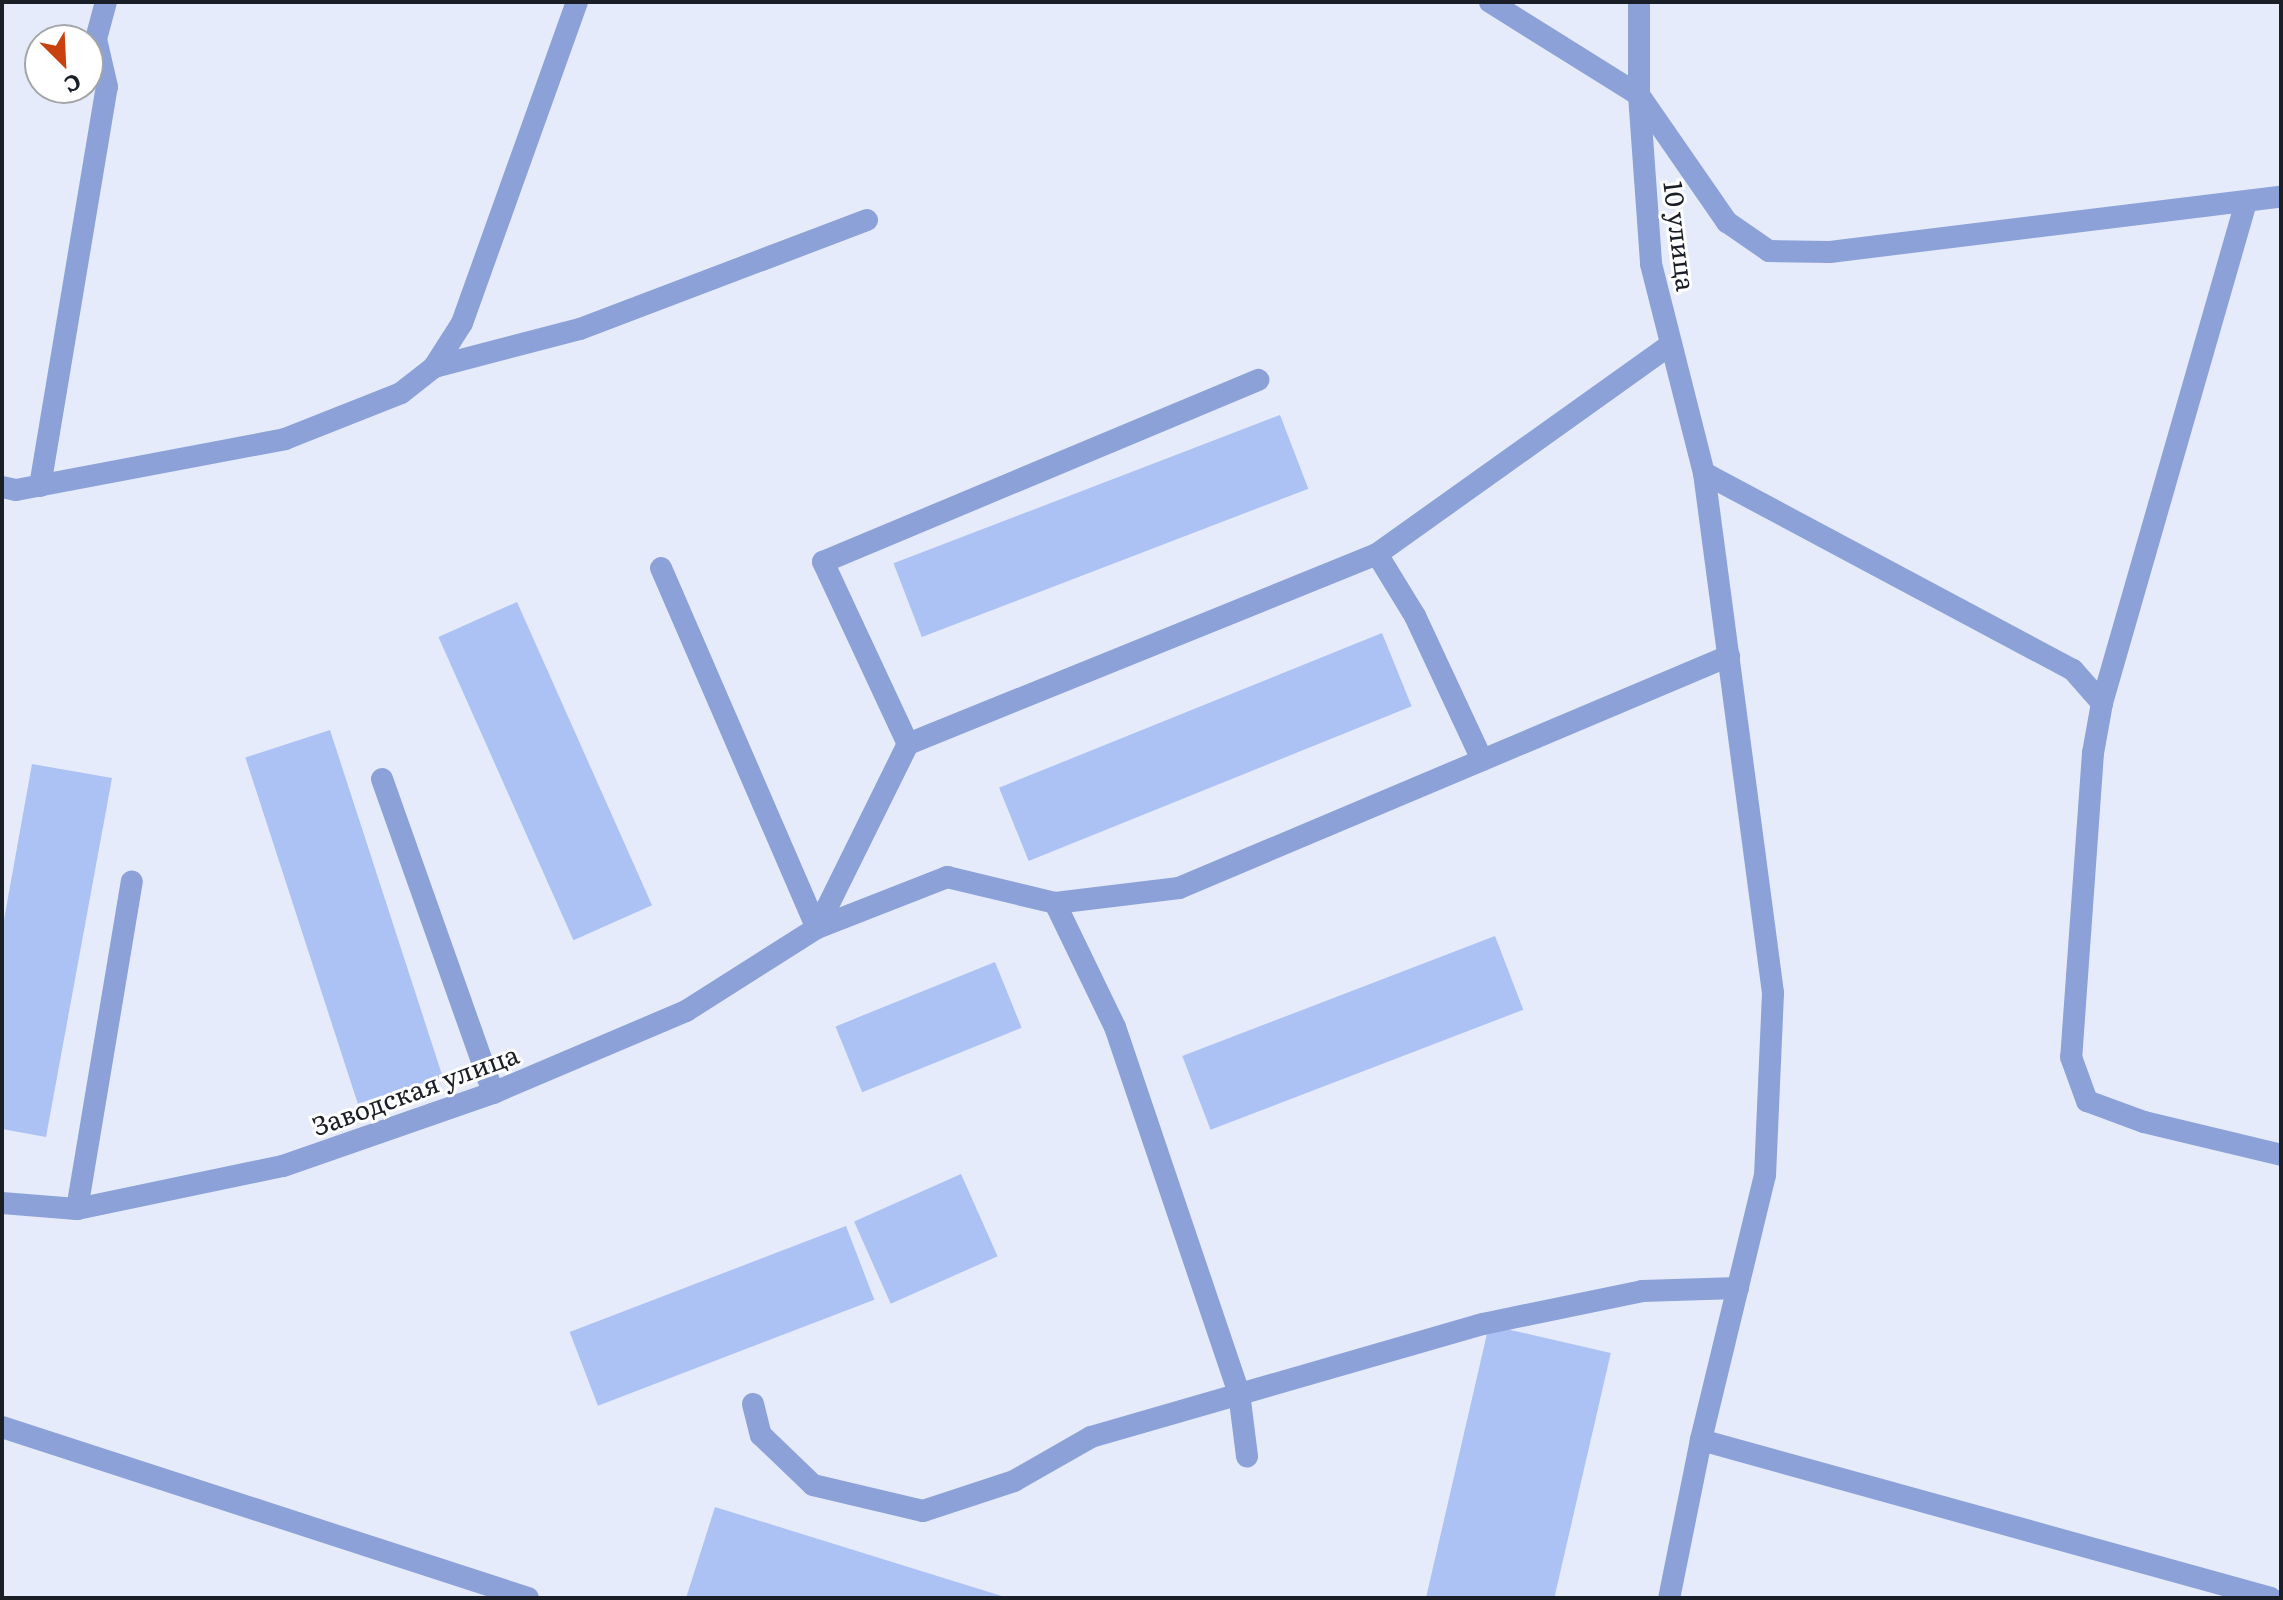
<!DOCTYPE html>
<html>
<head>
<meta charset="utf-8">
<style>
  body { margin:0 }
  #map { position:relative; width:2283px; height:1600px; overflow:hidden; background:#e5ebfa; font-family:Literata,serif }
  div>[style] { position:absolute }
  .building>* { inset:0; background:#acc2f5; transform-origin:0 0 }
  .service>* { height:22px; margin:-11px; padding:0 11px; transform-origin:11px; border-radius:11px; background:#8ba1d8 }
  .minor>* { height:22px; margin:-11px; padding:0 11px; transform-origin:11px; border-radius:11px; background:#8ba1d8 }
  span { translate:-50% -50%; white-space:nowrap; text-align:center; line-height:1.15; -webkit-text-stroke:6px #fff; paint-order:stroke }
  .street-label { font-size:26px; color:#1a1e27 }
  .frame { position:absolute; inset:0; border:4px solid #1a1e27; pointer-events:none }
  .north { position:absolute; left:24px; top:24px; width:80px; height:80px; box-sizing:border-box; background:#fff; border:2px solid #a3a5a9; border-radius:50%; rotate:156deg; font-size:22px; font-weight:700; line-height:32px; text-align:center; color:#1a1e27 }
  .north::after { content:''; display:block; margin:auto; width:28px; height:36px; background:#c8410e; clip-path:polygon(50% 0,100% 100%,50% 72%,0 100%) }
</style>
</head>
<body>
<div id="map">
  <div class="building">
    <div style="left:1280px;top:415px;width:79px;height:414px;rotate:69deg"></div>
    <div style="left:517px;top:602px;width:332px;height:86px;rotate:66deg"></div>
    <div style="left:1382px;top:633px;width:79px;height:413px;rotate:68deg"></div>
    <div style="left:330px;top:730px;width:364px;height:89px;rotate:72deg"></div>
    <div style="clip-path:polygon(32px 764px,112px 778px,46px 1137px,2px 1129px,2px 931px)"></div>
    <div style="left:1495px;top:936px;width:79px;height:335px;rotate:69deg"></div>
    <div style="left:995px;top:962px;width:71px;height:172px;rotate:68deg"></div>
    <div style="left:961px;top:1174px;width:90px;height:117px;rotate:66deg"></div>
    <div style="left:846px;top:1226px;width:79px;height:296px;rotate:69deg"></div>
    <div style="left:1489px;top:1325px;width:125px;height:281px;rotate:13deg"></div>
    <div style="clip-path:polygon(715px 1507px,1005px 1597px,1005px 1598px,686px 1598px)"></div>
  </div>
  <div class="service">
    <div style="left:434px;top:367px;width:151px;rotate:-14.6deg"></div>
    <div style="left:580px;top:329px;width:307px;rotate:-20.8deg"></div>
    <div style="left:40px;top:486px;width:405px;rotate:-80.5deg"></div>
    <div style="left:107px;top:87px;width:49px;rotate:-102.9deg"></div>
    <div style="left:96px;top:39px;width:38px;rotate:-75deg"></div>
    <div style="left:2px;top:487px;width:14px;rotate:12deg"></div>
    <div style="left:16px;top:490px;width:274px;rotate:-10.7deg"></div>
    <div style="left:285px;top:439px;width:125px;rotate:-21.6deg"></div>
    <div style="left:401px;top:393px;width:42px;rotate:-38.2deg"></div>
    <div style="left:434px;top:367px;width:52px;rotate:-57.5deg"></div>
    <div style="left:462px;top:323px;width:341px;rotate:-70.3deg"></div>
  </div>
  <div class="minor">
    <div style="left:1490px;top:2px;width:176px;rotate:32deg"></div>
    <div style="left:1639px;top:95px;width:155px;rotate:55.3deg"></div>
    <div style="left:1727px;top:222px;width:51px;rotate:34.6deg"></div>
    <div style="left:1769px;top:251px;width:61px;rotate:0.9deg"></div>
    <div style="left:1830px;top:252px;width:454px;rotate:-7deg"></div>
    <div style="left:1639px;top:2px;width:93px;rotate:90deg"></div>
    <div style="left:1639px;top:95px;width:169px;rotate:85.9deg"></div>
    <div style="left:1651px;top:264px;width:216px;rotate:75.8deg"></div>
    <div style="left:1704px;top:473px;width:525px;rotate:82.44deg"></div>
    <div style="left:1773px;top:993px;width:182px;rotate:92.5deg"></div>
    <div style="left:1765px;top:1175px;width:273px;rotate:103.6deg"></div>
    <div style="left:1701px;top:1440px;width:161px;rotate:101.4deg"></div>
    <div style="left:1704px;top:473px;width:418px;rotate:28.1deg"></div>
    <div style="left:2073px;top:670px;width:44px;rotate:48.7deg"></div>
    <div style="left:2102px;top:703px;width:51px;rotate:100.2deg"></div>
    <div style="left:2093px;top:753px;width:305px;rotate:94.1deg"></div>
    <div style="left:2071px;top:1057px;width:47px;rotate:70deg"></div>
    <div style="left:2087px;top:1101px;width:61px;rotate:20.2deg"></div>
    <div style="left:2144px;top:1122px;width:141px;rotate:13.5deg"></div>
    <div style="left:1377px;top:554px;width:73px;rotate:58.5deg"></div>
    <div style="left:1415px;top:616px;width:159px;rotate:65deg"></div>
    <div style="left:661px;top:568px;width:392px;rotate:66.6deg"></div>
    <div style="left:2102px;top:703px;width:521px;rotate:-73.96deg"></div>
    <div style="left:908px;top:744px;width:201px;rotate:-115deg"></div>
    <div style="left:823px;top:562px;width:472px;rotate:-22.7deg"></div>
    <div style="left:382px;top:779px;width:333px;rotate:70.5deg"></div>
    <div style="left:1055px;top:903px;width:125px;rotate:-6.9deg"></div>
    <div style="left:1179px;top:888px;width:597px;rotate:-22.87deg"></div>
    <div style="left:817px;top:928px;width:205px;rotate:-63.7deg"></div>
    <div style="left:908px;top:744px;width:506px;rotate:-22.05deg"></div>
    <div style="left:1377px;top:554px;width:361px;rotate:-35.5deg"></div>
    <div style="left:2px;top:1203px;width:75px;rotate:4.6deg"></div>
    <div style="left:77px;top:1209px;width:210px;rotate:-11.8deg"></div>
    <div style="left:283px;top:1166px;width:222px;rotate:-19.2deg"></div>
    <div style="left:493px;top:1093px;width:210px;rotate:-23deg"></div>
    <div style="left:686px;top:1011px;width:155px;rotate:-32.4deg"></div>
    <div style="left:817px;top:928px;width:140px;rotate:-21.4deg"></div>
    <div style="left:947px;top:877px;width:111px;rotate:13.5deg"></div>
    <div style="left:1055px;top:903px;width:138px;rotate:64.2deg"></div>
    <div style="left:1115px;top:1027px;width:386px;rotate:71.3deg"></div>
    <div style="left:1239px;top:1393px;width:64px;rotate:82.8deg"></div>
    <div style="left:77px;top:1209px;width:332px;rotate:-80.5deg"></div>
    <div style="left:753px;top:1404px;width:32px;rotate:76deg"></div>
    <div style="left:761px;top:1435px;width:72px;rotate:43.9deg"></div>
    <div style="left:813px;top:1485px;width:113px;rotate:13.3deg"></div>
    <div style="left:923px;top:1511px;width:96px;rotate:-18.2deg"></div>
    <div style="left:1014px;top:1481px;width:89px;rotate:-29.7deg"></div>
    <div style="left:1091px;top:1437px;width:408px;rotate:-16.1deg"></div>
    <div style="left:1483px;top:1324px;width:162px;rotate:-11.7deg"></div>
    <div style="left:1642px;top:1291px;width:96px;rotate:-1.8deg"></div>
    <div style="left:2px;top:1427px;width:553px;rotate:18.01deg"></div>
    <div style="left:1701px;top:1440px;width:591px;rotate:15.49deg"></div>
  </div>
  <div class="street-label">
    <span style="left:1681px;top:236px;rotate:83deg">10 улица</span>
    <span style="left:415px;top:1089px;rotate:-20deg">Заводская улица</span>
  </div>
  <div class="frame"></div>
  <div class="north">С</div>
</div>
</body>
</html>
